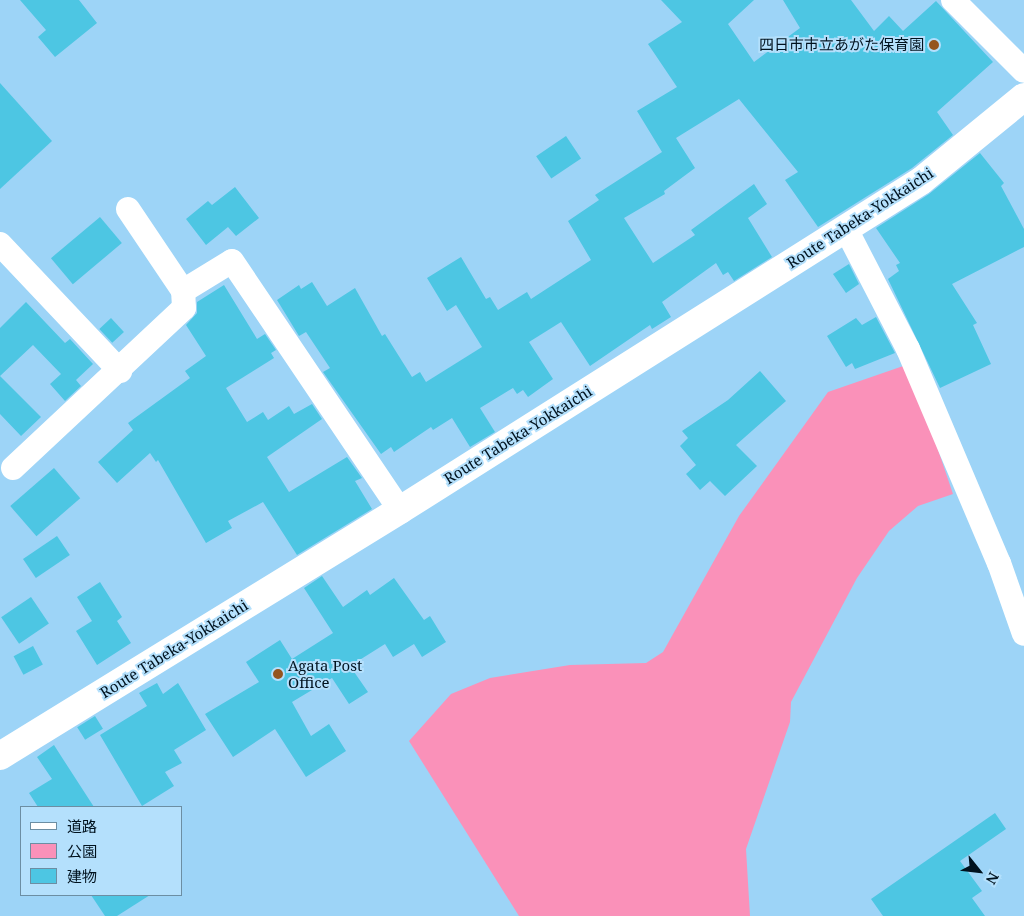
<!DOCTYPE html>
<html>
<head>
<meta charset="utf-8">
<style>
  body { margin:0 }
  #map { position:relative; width:1024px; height:916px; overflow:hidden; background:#9dd4f7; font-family:"Noto Serif","Noto Sans JP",serif }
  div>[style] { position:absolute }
  .green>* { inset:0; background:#fa91b9 }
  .building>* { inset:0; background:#4dc6e3; transform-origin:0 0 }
  .minor>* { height:24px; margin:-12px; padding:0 12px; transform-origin:12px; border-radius:12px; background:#fff }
  .secondary>* { height:28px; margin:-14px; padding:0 14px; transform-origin:14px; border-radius:14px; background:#fff }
  .dots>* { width:14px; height:14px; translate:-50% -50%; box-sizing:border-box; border:2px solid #b4e0fc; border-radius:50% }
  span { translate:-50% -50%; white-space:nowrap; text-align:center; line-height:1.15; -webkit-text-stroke:4px #b4e0fc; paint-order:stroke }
  .poi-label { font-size:15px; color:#00121e }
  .right { translate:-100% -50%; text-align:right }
  .left { translate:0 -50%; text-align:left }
  .street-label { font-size:15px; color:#00121e }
  .legend { position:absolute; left:20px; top:806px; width:162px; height:90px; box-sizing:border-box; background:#b4e0fc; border:1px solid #6c8ea3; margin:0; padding:6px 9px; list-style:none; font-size:15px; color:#00121e }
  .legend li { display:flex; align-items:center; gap:10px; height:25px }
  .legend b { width:25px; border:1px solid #6c8ea3 }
  .north { position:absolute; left:954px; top:846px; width:50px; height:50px; -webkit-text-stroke:4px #b4e0fc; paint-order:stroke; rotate:119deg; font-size:14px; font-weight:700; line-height:20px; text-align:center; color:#00121e }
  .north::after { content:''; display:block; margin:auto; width:18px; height:22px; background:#00121e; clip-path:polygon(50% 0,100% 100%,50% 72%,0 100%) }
</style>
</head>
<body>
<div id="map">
  <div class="green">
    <div style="clip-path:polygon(909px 364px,953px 494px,918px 506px,889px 531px,857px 578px,791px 702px,790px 722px,746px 849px,750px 916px,519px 916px,409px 741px,451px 694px,490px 678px,570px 665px,646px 663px,663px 652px,739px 516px,828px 392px)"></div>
  </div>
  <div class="building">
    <div style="clip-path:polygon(20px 0,79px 0,97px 23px,55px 57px,38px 37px,46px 30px)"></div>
    <div style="clip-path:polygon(661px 0,754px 0,728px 24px,754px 62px,800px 28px,783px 0,851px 0,874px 31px,889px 16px,903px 31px,936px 1px,993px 62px,937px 112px,953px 135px,912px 168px,818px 227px,785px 180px,798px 172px,739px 99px,676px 138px,695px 168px,664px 191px,665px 194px,624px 218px,653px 263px,695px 235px,691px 230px,754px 184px,767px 204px,748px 218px,772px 257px,734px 281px,728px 272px,723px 275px,716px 263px,662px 302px,671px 317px,652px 329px,650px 325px,590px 366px,561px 322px,529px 342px,553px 379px,528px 397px,523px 390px,517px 394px,513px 388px,480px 408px,495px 432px,470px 447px,452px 418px,433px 430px,431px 427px,394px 452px,391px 447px,381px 454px,323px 372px,330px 368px,306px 332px,299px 336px,277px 300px,299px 285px,301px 289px,312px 282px,327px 306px,355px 288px,382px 336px,385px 334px,412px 377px,420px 372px,426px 382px,482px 347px,456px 305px,447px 311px,427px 278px,461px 257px,486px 299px,490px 297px,498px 310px,527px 292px,531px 299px,591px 260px,568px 221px,599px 200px,595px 195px,662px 152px,637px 111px,677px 87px,648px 44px,682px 22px)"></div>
    <div style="clip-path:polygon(0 83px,52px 141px,0 189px)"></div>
    <div style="left:566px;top:136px;width:27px;height:36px;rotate:56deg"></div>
    <div style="clip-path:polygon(980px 153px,1004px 183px,1001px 186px,1024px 229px,1024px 247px,952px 284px,977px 323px,973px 325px,991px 364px,940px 388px,888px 279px,899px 271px,896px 265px,900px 263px,876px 228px,929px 194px)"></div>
    <div style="clip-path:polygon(235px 187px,259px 218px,236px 236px,228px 227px,206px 245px,186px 219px,208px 201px,212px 205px)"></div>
    <div style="left:100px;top:217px;width:34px;height:64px;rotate:50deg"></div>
    <div style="clip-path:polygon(849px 264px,859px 284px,846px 293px,833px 274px)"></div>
    <div style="clip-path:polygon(224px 285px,257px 339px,265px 334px,276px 350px,271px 353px,274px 358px,226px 388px,247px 422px,263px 412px,268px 420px,289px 406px,294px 414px,312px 404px,322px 419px,267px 457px,289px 492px,347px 457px,362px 478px,355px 481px,372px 509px,297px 555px,263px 502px,228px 521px,232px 528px,206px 543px,158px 460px,156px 462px,150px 453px,117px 483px,98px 462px,133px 430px,128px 423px,190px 378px,185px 371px,206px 356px,186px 325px,197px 313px,197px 302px)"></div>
    <div style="clip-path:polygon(26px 302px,65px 343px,70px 339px,93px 364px,76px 380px,81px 386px,65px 401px,50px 384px,61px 374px,33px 345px,0 376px,41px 417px,21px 436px,0 414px,0 328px)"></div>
    <div style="clip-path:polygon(876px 317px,895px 353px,855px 369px,852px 363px,846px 367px,827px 336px,856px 318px,862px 325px)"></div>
    <div style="left:111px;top:318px;width:19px;height:16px;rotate:47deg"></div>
    <div style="clip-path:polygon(760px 371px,786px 401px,736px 445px,757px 466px,725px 496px,710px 481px,700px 490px,686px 474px,696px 465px,680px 446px,688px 438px,682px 431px,728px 400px)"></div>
    <div style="left:54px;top:468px;width:40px;height:58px;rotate:49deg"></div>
    <div style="left:57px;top:536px;width:23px;height:41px;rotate:56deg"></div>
    <div style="clip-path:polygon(322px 576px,343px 607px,367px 590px,370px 595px,394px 578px,424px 620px,430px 616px,446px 642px,422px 657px,414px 644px,393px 657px,385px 644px,350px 666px,368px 692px,349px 704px,332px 678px,292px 702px,311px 736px,329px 724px,346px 751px,306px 777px,275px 729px,233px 757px,205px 714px,259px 682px,246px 662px,280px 640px,292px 659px,333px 633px,304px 588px)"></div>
    <div style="clip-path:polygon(100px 582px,122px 617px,117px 621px,131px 643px,97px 665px,76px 631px,92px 621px,77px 597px)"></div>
    <div style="left:31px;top:597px;width:32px;height:36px;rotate:56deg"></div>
    <div style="left:33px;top:646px;width:21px;height:22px;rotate:62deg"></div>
    <div style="clip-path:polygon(157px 683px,163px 694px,178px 683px,206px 730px,174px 750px,182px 763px,165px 772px,174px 786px,142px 806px,100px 735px,147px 706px,139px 693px)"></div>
    <div style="left:95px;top:716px;width:15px;height:21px;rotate:58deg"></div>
    <div style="clip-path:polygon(54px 745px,61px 756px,94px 807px,38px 807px,29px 793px,52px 779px,37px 757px)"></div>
    <div style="clip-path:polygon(995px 813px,1006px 829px,960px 861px,982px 891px,972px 898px,985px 916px,883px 916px,871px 899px)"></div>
    <div style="clip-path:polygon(91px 895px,150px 895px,117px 916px,105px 916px)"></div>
  </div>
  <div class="minor">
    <div style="left:953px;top:0;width:100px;rotate:45deg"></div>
    <div style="left:128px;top:209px;width:99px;rotate:56.1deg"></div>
    <div style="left:183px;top:291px;width:57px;rotate:-31.5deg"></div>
    <div style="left:232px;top:261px;width:300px;rotate:56deg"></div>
    <div style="left:846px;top:229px;width:135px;rotate:62.7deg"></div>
    <div style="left:908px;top:349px;width:233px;rotate:67deg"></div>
    <div style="left:999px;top:563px;width:75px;rotate:70.6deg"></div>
    <div style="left:0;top:244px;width:175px;rotate:46.6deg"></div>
    <div style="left:13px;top:468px;width:234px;rotate:-43.1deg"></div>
    <div style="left:184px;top:308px;width:17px;rotate:-93deg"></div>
  </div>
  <div class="secondary">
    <div style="left:0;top:756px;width:470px;rotate:-31.6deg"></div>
    <div style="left:400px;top:510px;width:616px;rotate:-32.27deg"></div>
    <div style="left:921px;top:181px;width:133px;rotate:-39.2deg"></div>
  </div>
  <div class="dots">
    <div style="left:934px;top:45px;background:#95551f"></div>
    <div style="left:278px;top:674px;background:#95551f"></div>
  </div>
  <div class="poi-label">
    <span class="right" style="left:924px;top:45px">四日市市立あがた保育園</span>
    <span class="left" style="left:288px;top:674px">Agata Post<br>Office</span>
  </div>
  <div class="street-label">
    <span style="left:860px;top:218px;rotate:-33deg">Route Tabeka-Yokkaichi</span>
    <span style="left:518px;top:435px;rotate:-32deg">Route Tabeka-Yokkaichi</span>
    <span style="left:174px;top:649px;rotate:-32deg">Route Tabeka-Yokkaichi</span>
  </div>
  <ul class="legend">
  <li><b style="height:6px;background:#fff"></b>道路</li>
  <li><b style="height:14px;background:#fa91b9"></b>公園</li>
  <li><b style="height:14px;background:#4dc6e3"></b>建物</li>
  </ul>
  <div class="north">N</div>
</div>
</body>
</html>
